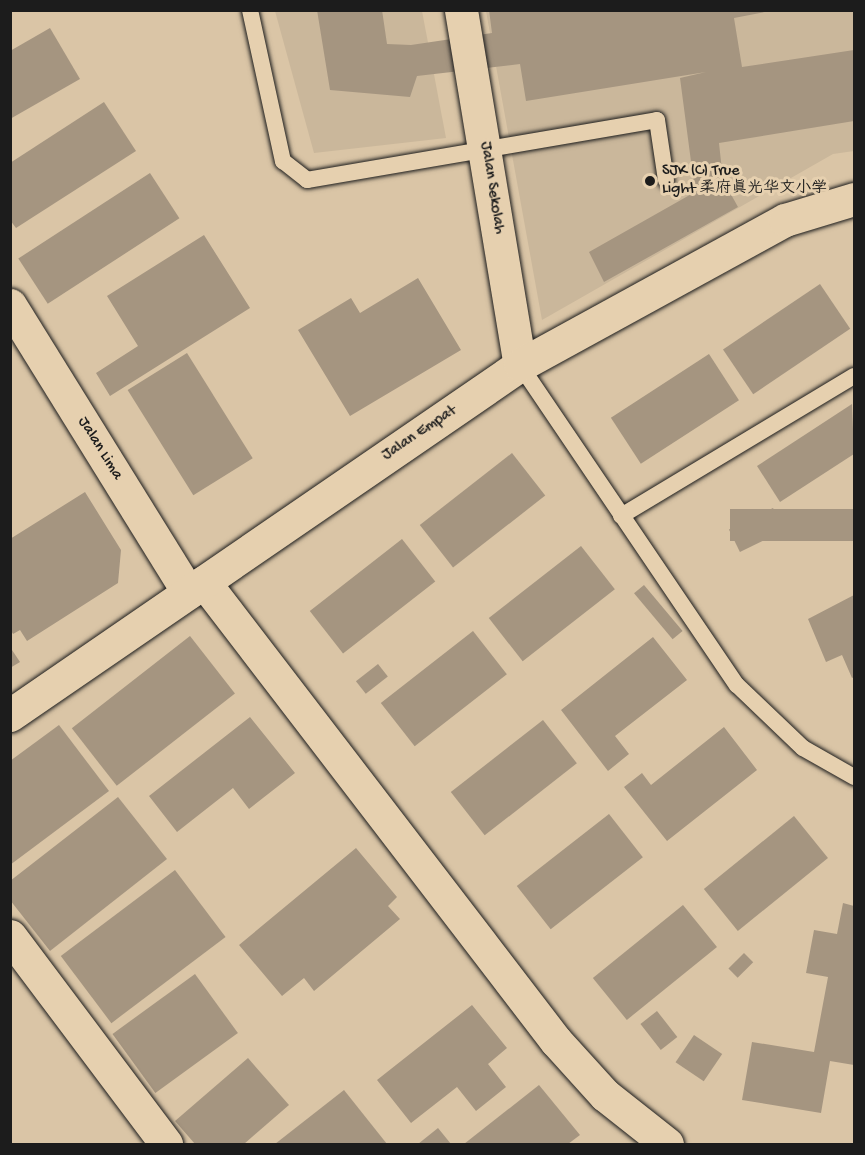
<!DOCTYPE html>
<html>
<head>
<meta charset="utf-8">
<style>
  body { margin:0 }
  #map { position:relative; width:865px; height:1155px; overflow:hidden; background:#dac5a6; font-family:"Gochi Hand","LXGW WenKai TC",sans-serif }
  div>[style] { position:absolute }
  .built>* { inset:0; background:#cab79b }
  .building>* { inset:0; background:#a59580; transform-origin:0 0 }
  .roads { filter:drop-shadow(0 0 2px #1c1c1c) drop-shadow(0 0 2px #1c1c1c) }
  .lane>* { height:16px; margin:-8px; padding:0 8px; transform-origin:8px; border-radius:8px; background:#e6d0af }
  .street>* { height:33px; margin:-16.5px; padding:0 16.5px; transform-origin:16.5px; border-radius:16.5px; background:#e6d0af }
  .dots>* { width:16px; height:16px; translate:-50% -50%; box-sizing:border-box; border:3px solid #e6d0af; border-radius:50% }
  span { translate:-50% -50%; white-space:nowrap; text-align:center; line-height:1.15; -webkit-text-stroke:6px #e6d0af; paint-order:stroke }
  .poi-label { font-size:16px; color:#1c1c1c }
  .left { translate:0 -50%; text-align:left }
  .street-label { font-size:16px; color:#1c1c1c }
  .frame { position:absolute; inset:0; border:12px solid #1c1c1c; pointer-events:none }
</style>
</head>
<body>
<div id="map">
  <div class="built">
    <div style="clip-path:polygon(275px 11px,422px 11px,446px 138px,314px 153px)"></div>
    <div style="clip-path:polygon(486px 11px,854px 11px,854px 151px,833px 154px,542px 320px)"></div>
  </div>
  <div class="building">
    <div style="clip-path:polygon(317px 10px,382px 10px,387px 44px,411px 45px,492px 33px,489px 10px,775px 10px,734px 18px,742px 67px,854px 50px,854px 121px,719px 143px,723px 180px,738px 207px,604px 282px,589px 252px,695px 192px,680px 78px,706px 72px,526px 101px,520px 64px,417px 76px,410px 97px,330px 90px)"></div>
    <div style="clip-path:polygon(50px 28px,80px 79px,10px 119px,10px 51px)"></div>
    <div style="clip-path:polygon(104px 102px,136px 151px,16px 228px,10px 220px,10px 163px)"></div>
    <div style="left:150px;top:173px;width:54px;height:157px;rotate:57deg"></div>
    <div style="clip-path:polygon(204px 235px,250px 308px,110px 396px,96px 373px,138px 346px,107px 296px)"></div>
    <div style="clip-path:polygon(418px 278px,461px 350px,350px 416px,298px 330px,351px 298px,360px 313px)"></div>
    <div style="left:820px;top:284px;width:54px;height:117px;rotate:56deg"></div>
    <div style="left:187px;top:353px;width:124px;height:70px;rotate:58deg"></div>
    <div style="left:709px;top:354px;width:55px;height:117px;rotate:57deg"></div>
    <div style="clip-path:polygon(852px 404px,854px 454px,780px 502px,757px 466px)"></div>
    <div style="left:512px;top:453px;width:54px;height:117px;rotate:52deg"></div>
    <div style="clip-path:polygon(85px 492px,121px 550px,118px 583px,27px 641px,20px 630px,13px 634px,10px 629px,10px 539px)"></div>
    <div style="left:773px;top:508px;width:25px;height:49px;rotate:64deg"></div>
    <div style="left:854px;top:509px;width:32px;height:124px;rotate:90deg"></div>
    <div style="left:402px;top:539px;width:54px;height:117px;rotate:52deg"></div>
    <div style="left:581px;top:546px;width:55px;height:117px;rotate:52deg"></div>
    <div style="left:644px;top:585px;width:60px;height:13px;rotate:50deg"></div>
    <div style="clip-path:polygon(854px 595px,854px 677px,852px 678px,842px 655px,826px 662px,808px 619px)"></div>
    <div style="left:473px;top:631px;width:55px;height:117px;rotate:52deg"></div>
    <div style="left:190px;top:636px;width:73px;height:150px;rotate:52deg"></div>
    <div style="clip-path:polygon(653px 637px,687px 680px,615px 736px,629px 754px,608px 771px,561px 710px)"></div>
    <div style="clip-path:polygon(10px 647px,20px 662px,10px 668px)"></div>
    <div style="left:378px;top:664px;width:16px;height:28px;rotate:52deg"></div>
    <div style="clip-path:polygon(250px 717px,295px 773px,249px 809px,233px 788px,177px 832px,149px 796px)"></div>
    <div style="left:543px;top:720px;width:55px;height:117px;rotate:52deg"></div>
    <div style="clip-path:polygon(59px 725px,109px 791px,10px 865px,10px 761px)"></div>
    <div style="clip-path:polygon(724px 727px,757px 770px,667px 841px,624px 787px,642px 773px,651px 785px)"></div>
    <div style="clip-path:polygon(118px 797px,167px 859px,50px 951px,10px 900px,10px 881px)"></div>
    <div style="left:609px;top:814px;width:55px;height:117px;rotate:52deg"></div>
    <div style="left:794px;top:816px;width:54px;height:116px;rotate:51deg"></div>
    <div style="clip-path:polygon(356px 848px,397px 897px,388px 906px,400px 919px,314px 991px,304px 978px,282px 996px,239px 945px)"></div>
    <div style="left:175px;top:870px;width:84px;height:143px;rotate:53deg"></div>
    <div style="clip-path:polygon(843px 903px,854px 906px,854px 1065px,830px 1061px,821px 1113px,742px 1100px,752px 1042px,814px 1052px,828px 977px,806px 973px,814px 930px,837px 934px)"></div>
    <div style="left:683px;top:905px;width:54px;height:116px;rotate:51deg"></div>
    <div style="left:744px;top:953px;width:13px;height:22px;rotate:45deg"></div>
    <div style="left:195px;top:974px;width:73px;height:102px;rotate:54deg"></div>
    <div style="clip-path:polygon(472px 1005px,507px 1048px,488px 1064px,506px 1087px,476px 1111px,457px 1087px,411px 1123px,377px 1080px)"></div>
    <div style="left:657px;top:1011px;width:33px;height:21px;rotate:52deg"></div>
    <div style="left:694px;top:1035px;width:34px;height:33px;rotate:34deg"></div>
    <div style="clip-path:polygon(248px 1058px,289px 1105px,244px 1144px,195px 1144px,175px 1121px)"></div>
    <div style="clip-path:polygon(539px 1085px,580px 1135px,568px 1144px,464px 1144px)"></div>
    <div style="clip-path:polygon(344px 1090px,387px 1144px,275px 1144px)"></div>
    <div style="clip-path:polygon(438px 1128px,451px 1144px,418px 1144px)"></div>
  </div>
  <div class="roads">
    <div class="lane">
      <div style="left:250px;top:10px;width:155px;rotate:77.7deg"></div>
      <div style="left:283px;top:161px;width:31px;rotate:38deg"></div>
      <div style="left:307px;top:180px;width:355px;rotate:-9.7deg"></div>
      <div style="left:657px;top:120px;width:61px;rotate:81.5deg"></div>
      <div style="left:520px;top:365px;width:387px;rotate:55.9deg"></div>
      <div style="left:737px;top:685px;width:91px;rotate:43.7deg"></div>
      <div style="left:803px;top:748px;width:59px;rotate:29.6deg"></div>
      <div style="left:621px;top:516px;width:272px;rotate:-31deg"></div>
    </div>
    <div class="street">
      <div style="left:461px;top:10px;width:360px;rotate:80.6deg"></div>
      <div style="left:10px;top:305px;width:338px;rotate:58.2deg"></div>
      <div style="left:204px;top:582px;width:578px;rotate:52.52deg"></div>
      <div style="left:556px;top:1041px;width:73px;rotate:47.8deg"></div>
      <div style="left:605px;top:1095px;width:79px;rotate:38.3deg"></div>
      <div style="left:10px;top:715px;width:619px;rotate:-34.46deg"></div>
      <div style="left:520px;top:365px;width:302px;rotate:-28.7deg"></div>
      <div style="left:785px;top:220px;width:72px;rotate:-16.9deg"></div>
      <div style="left:10px;top:936px;width:260px;rotate:53.1deg"></div>
    </div>
  </div>
  <div class="dots">
    <div style="left:650px;top:181px;background:#1c1c1c"></div>
  </div>
  <div class="poi-label">
    <span class="left" style="left:662px;top:181px">SJK (C) True<br>Light 柔府真光华文小学</span>
  </div>
  <div class="street-label">
    <span style="left:491px;top:188px;rotate:81deg">Jalan Sekolah</span>
    <span style="left:420px;top:434px;rotate:-34deg">Jalan Empat</span>
    <span style="left:99px;top:449px;rotate:58deg">Jalan Lima</span>
  </div>
  <div class="frame"></div>
</div>
</body>
</html>
